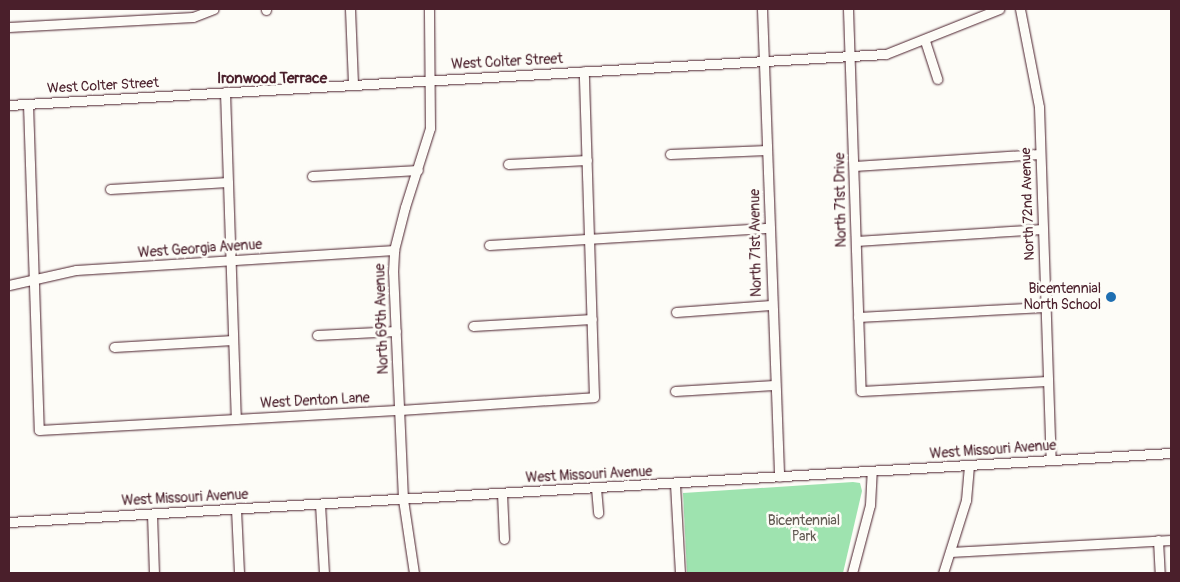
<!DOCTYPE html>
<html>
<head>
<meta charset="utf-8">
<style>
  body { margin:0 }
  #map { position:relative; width:1180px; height:582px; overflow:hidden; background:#fdfcf7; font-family:Pangolin,sans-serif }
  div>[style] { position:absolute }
  .green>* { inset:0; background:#9ee3af }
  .roads { filter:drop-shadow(0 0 1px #4a1f2b) drop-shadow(0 0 1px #4a1f2b) }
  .minor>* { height:9px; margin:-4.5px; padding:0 4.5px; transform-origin:4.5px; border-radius:4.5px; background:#fdfcf7 }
  .dots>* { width:14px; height:14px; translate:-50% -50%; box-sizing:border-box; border:2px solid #fdfcf7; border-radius:50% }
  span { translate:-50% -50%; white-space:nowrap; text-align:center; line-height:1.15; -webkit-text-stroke:5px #fdfcf7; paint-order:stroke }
  .street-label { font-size:14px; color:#4a1f2b }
  .poi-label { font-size:14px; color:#4a1f2b }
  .right { translate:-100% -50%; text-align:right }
  .park-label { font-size:14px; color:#635a53 }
  .neighbourhood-label { font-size:15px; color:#4a1f2b; font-weight:700 }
  .frame { position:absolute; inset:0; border:10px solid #4a1f2b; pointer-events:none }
</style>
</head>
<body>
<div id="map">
  <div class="green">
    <div style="clip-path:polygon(853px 482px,860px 483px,862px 491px,843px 573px,687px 573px,683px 493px)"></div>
  </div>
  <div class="roads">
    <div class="minor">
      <div style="left:266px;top:9px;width:1px;rotate:90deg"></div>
      <div style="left:350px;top:9px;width:76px;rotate:87.7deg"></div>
      <div style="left:762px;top:9px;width:468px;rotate:87.9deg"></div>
      <div style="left:848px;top:9px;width:382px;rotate:88.1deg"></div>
      <div style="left:861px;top:391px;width:186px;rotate:-3.1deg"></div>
      <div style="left:1020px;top:9px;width:100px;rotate:79deg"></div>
      <div style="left:1039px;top:107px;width:353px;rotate:88.1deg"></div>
      <div style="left:9px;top:27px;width:184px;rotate:-3.1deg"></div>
      <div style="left:193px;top:17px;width:22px;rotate:-21deg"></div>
      <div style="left:925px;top:41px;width:40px;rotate:72deg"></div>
      <div style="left:225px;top:92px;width:327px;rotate:88.1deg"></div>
      <div style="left:28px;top:104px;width:326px;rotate:88.1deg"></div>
      <div style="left:39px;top:430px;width:362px;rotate:-3.2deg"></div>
      <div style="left:400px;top:410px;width:194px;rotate:-3.8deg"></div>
      <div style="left:594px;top:397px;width:326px;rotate:-91.8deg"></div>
      <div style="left:9px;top:105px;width:878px;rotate:-3.33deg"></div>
      <div style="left:886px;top:54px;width:122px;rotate:-21.7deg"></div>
      <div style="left:670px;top:154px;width:97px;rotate:-2.4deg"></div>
      <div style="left:508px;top:164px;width:79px;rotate:-2.9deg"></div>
      <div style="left:854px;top:166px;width:186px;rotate:-3.7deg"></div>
      <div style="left:312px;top:176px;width:106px;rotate:-3.2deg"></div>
      <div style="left:110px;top:189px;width:118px;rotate:-3.4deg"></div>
      <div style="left:856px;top:241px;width:187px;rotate:-3.7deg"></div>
      <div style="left:489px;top:245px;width:281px;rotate:-3.5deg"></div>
      <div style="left:9px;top:285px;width:69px;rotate:-12.6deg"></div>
      <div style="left:76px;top:270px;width:319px;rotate:-3.6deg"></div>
      <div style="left:676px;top:312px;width:95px;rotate:-4.2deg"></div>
      <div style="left:858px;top:317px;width:187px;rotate:-3.1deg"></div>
      <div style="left:473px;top:326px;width:119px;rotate:-3.4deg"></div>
      <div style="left:317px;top:335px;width:79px;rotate:-2.9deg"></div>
      <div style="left:114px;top:347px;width:119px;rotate:-3.4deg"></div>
      <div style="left:675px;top:391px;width:99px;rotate:-3.5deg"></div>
      <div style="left:675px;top:484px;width:89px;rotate:86.8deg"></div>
      <div style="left:596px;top:488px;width:25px;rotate:85deg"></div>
      <div style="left:502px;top:493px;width:46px;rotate:87.5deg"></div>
      <div style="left:320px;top:504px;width:69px;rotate:86.7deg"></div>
      <div style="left:236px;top:509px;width:64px;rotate:87.3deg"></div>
      <div style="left:152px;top:514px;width:59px;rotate:88.1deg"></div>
      <div style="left:9px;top:522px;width:1164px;rotate:-3.4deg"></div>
      <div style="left:1158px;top:540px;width:33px;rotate:87deg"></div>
      <div style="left:950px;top:552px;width:221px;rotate:-3.1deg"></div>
      <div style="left:414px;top:573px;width:75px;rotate:-98.5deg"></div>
      <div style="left:403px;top:499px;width:227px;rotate:-92.5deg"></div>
      <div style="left:393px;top:272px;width:22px;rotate:-87deg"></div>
      <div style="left:394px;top:250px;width:44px;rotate:-75.7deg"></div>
      <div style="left:405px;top:207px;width:83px;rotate:-72.4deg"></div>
      <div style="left:430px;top:128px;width:119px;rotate:-90.5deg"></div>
      <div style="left:852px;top:573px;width:70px;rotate:-75.2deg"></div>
      <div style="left:870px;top:505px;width:33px;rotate:-87deg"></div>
      <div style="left:943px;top:573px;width:77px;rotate:-72.5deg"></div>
      <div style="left:966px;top:500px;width:34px;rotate:-85deg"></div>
    </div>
  </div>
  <div class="dots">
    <div style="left:1111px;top:297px;background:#1f6fb2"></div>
  </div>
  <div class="street-label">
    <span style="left:507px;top:62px;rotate:-3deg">West Colter Street</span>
    <span style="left:103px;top:86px;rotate:-3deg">West Colter Street</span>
    <span style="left:841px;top:200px;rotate:-91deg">North 71st Drive</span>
    <span style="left:1028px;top:204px;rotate:-92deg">North 72nd Avenue</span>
    <span style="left:756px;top:243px;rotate:-91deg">North 71st Avenue</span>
    <span style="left:200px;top:249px;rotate:-4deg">West Georgia Avenue</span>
    <span style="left:382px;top:319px;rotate:-92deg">North 69th Avenue</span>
    <span style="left:315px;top:401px;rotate:-3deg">West Denton Lane</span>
    <span style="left:993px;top:450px;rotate:-4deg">West Missouri Avenue</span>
    <span style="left:589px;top:475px;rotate:-3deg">West Missouri Avenue</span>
    <span style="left:185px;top:498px;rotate:-3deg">West Missouri Avenue</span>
  </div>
  <div class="poi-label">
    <span class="right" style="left:1101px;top:297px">Bicentennial<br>North School</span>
  </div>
  <div class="park-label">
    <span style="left:804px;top:529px">Bicentennial<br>Park</span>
  </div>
  <div class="neighbourhood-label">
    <span style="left:272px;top:79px">Ironwood Terrace</span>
  </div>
  <div class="frame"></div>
</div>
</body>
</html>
